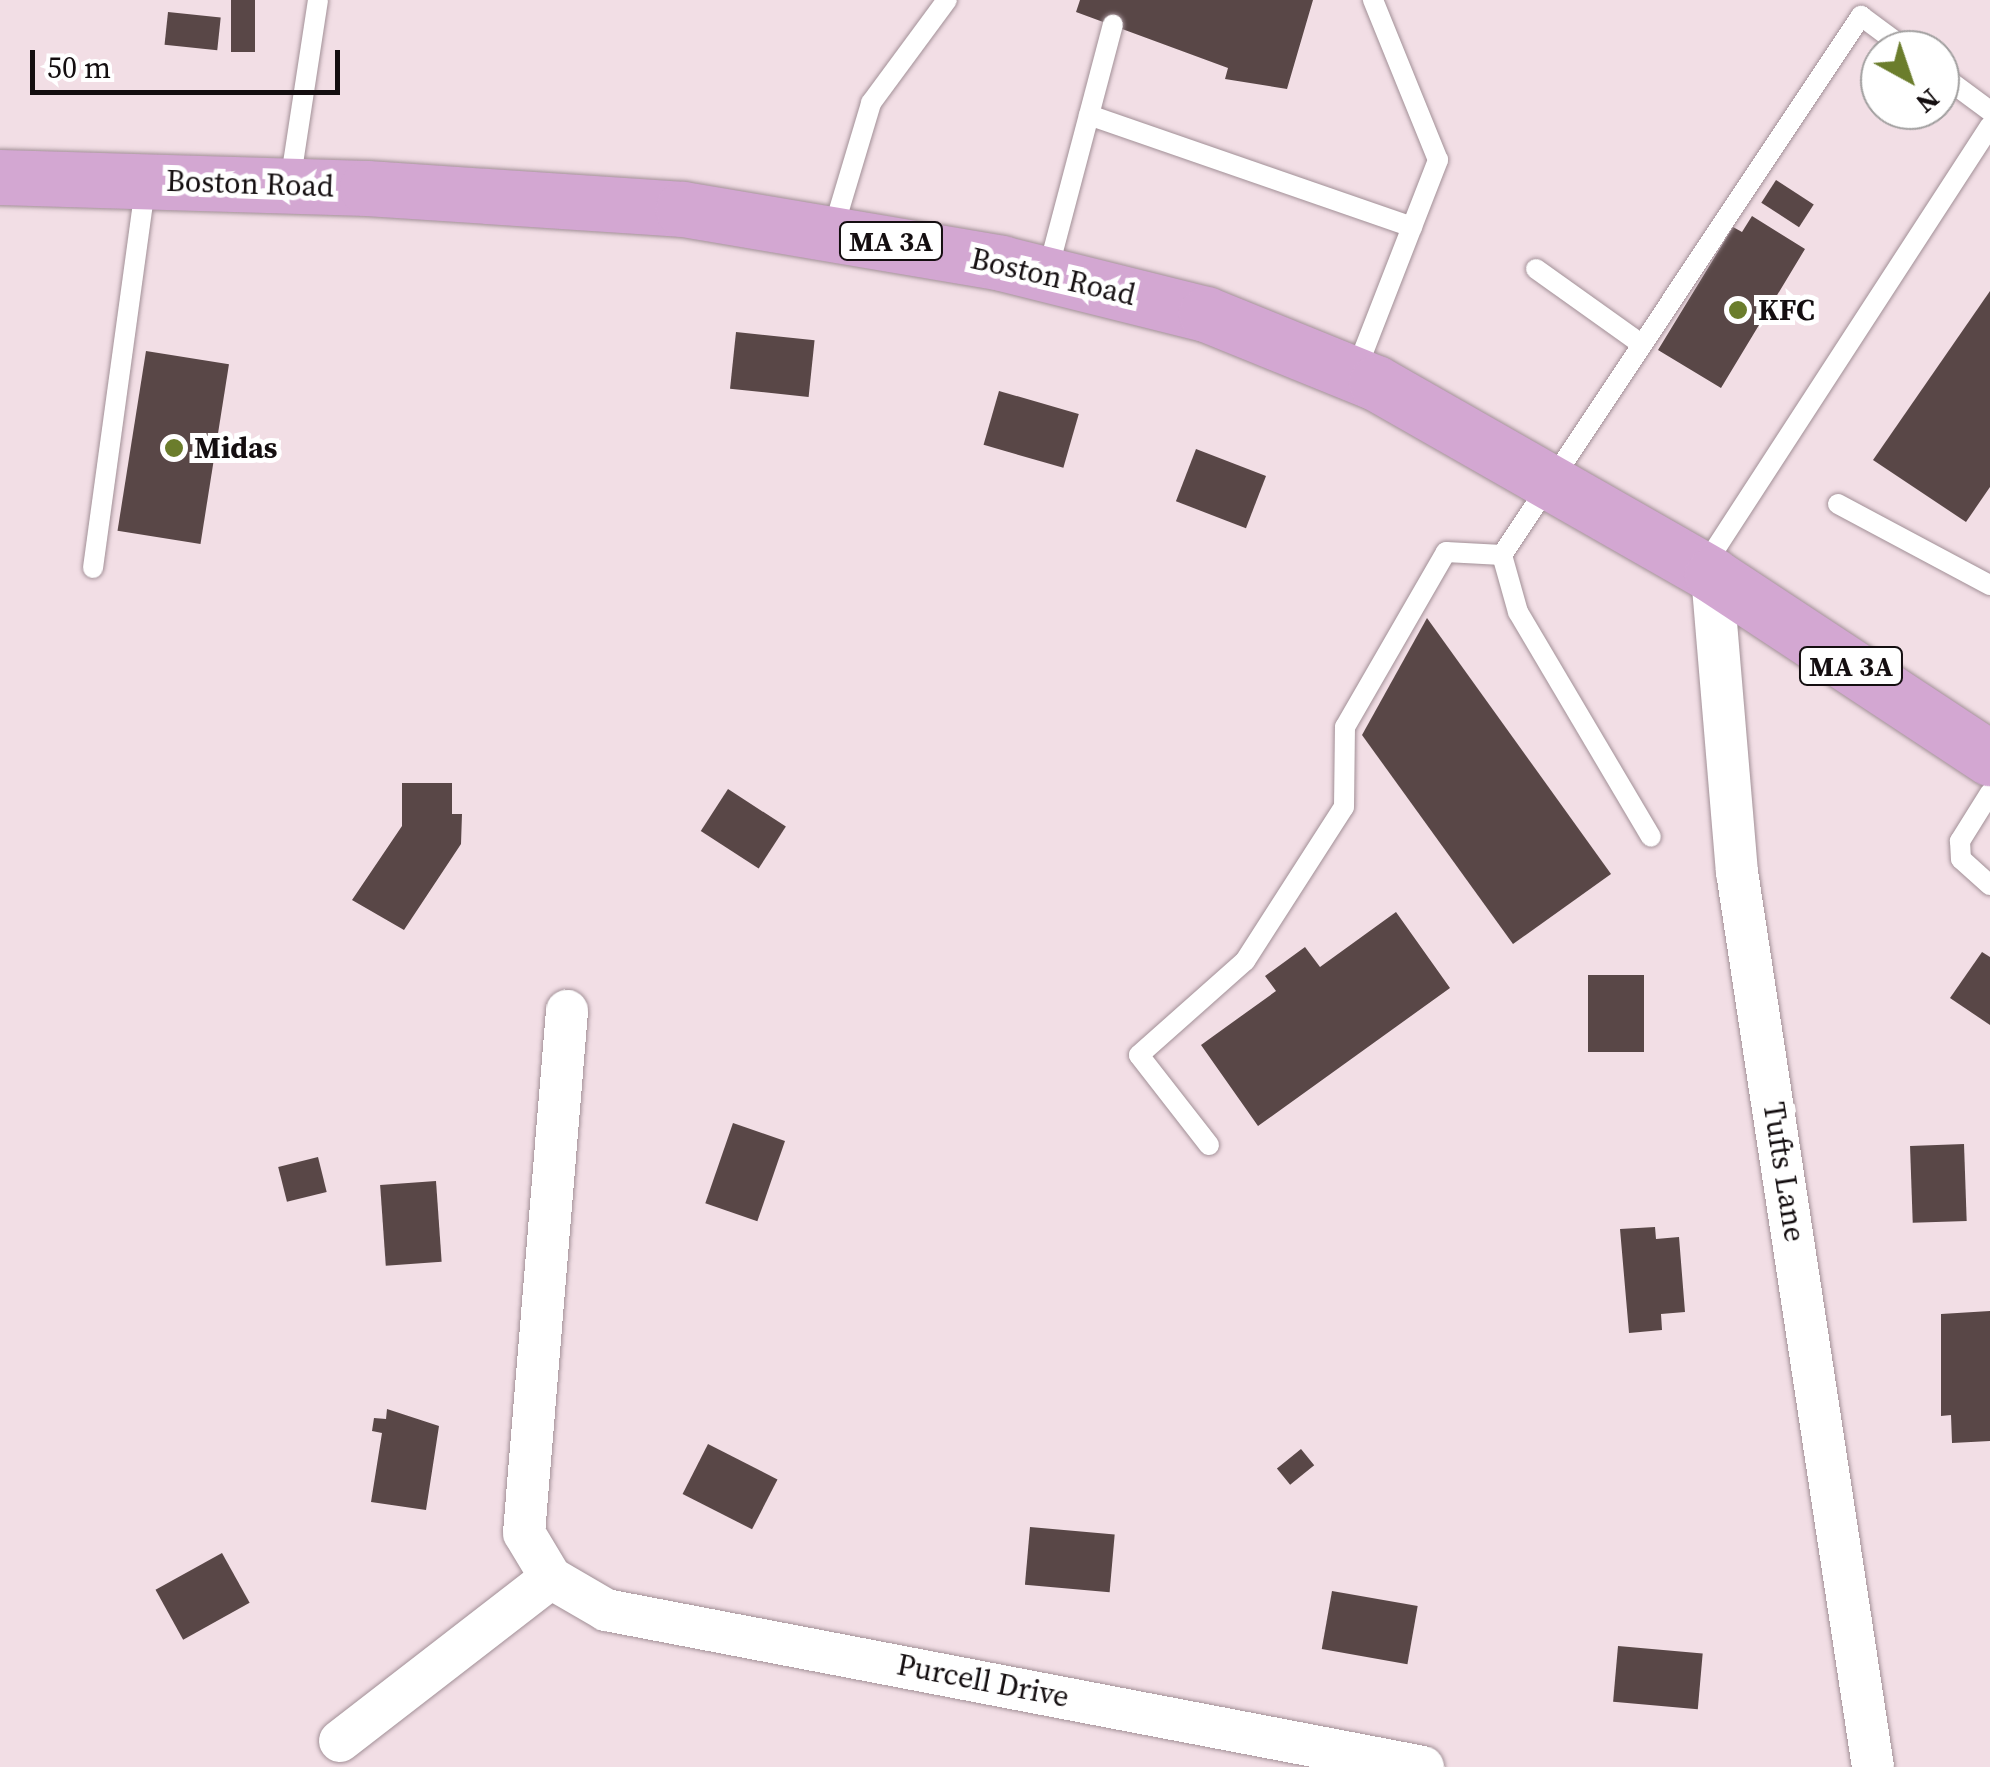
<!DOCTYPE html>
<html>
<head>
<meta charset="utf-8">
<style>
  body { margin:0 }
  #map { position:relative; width:1990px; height:1767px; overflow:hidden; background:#f2dee5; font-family:"Source Serif 4",serif }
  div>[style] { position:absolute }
  .building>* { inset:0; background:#594747; transform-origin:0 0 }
  .roads { filter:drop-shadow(0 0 2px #a29097) drop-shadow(0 0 2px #a29097) }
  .service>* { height:20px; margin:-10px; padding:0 10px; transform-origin:10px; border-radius:10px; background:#fff }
  .minor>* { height:42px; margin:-21px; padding:0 21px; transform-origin:21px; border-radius:21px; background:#fff }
  .primary>* { height:55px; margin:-27.5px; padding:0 27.5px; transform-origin:27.5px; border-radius:27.5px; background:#d3a7d2 }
  .dots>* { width:28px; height:28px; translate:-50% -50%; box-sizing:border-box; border:5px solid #fff; border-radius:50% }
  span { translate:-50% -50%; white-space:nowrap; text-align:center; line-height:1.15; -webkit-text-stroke:10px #fff; paint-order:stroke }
  .shield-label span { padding:2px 8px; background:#fff; border:2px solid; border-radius:8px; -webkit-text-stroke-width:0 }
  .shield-label { font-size:28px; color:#140e10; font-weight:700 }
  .street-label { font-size:30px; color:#140e10 }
  .poi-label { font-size:30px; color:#140e10; font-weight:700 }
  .left { translate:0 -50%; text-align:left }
  .north { position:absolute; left:1860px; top:30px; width:100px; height:100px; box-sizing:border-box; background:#fff; border:2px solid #a19f9f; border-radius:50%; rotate:140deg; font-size:28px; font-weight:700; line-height:40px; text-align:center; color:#140e10 }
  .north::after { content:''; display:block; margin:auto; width:35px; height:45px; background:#6b7d2c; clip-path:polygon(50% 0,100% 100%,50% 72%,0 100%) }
  .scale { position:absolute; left:30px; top:50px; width:310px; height:45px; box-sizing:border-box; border:5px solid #140e10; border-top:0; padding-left:12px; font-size:30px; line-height:35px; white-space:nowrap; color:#140e10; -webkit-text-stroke:8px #fff; paint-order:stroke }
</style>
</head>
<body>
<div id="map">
  <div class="building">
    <div style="left:231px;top:0;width:24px;height:52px"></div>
    <div style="clip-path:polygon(1080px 0,1313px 0,1287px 89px,1225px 79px,1228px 68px,1076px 12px)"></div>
    <div style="left:168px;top:12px;width:53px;height:33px;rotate:6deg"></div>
    <div style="left:1776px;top:180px;width:45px;height:27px;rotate:33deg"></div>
    <div style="clip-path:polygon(1752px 216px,1805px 249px,1721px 388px,1658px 350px,1733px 227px,1742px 232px)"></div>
    <div style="clip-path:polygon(1990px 291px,1990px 487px,1966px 522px,1873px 460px)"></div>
    <div style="left:736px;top:332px;width:79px;height:57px;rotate:6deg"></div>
    <div style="left:146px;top:351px;width:84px;height:182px;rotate:9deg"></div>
    <div style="left:999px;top:391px;width:83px;height:56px;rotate:16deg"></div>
    <div style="left:1196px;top:449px;width:75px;height:56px;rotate:21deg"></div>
    <div style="clip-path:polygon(1427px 618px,1611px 874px,1513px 944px,1362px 735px)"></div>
    <div style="clip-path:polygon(402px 783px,452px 783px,452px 814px,462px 814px,461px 844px,404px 930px,352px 900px,402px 826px)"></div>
    <div style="left:728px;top:789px;width:69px;height:50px;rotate:33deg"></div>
    <div style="clip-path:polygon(1396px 912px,1450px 988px,1258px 1126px,1201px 1045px,1276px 991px,1265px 976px,1305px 947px,1320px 967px)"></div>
    <div style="clip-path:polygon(1982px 952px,1990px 957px,1990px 1025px,1950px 998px)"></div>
    <div style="left:1588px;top:975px;width:56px;height:77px"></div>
    <div style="left:733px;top:1123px;width:55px;height:85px;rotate:19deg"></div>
    <div style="left:1964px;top:1144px;width:77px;height:54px;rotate:88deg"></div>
    <div style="left:318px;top:1157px;width:36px;height:41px;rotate:76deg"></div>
    <div style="left:436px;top:1181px;width:81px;height:56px;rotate:86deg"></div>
    <div style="clip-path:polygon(1655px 1227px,1656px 1239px,1679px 1237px,1685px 1312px,1661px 1314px,1662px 1330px,1629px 1333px,1620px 1229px)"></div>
    <div style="clip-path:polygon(1990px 1311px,1990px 1441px,1952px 1443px,1951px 1415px,1941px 1416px,1941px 1314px)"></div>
    <div style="clip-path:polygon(387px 1409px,439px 1426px,426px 1510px,371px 1502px,382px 1433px,372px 1431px,374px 1418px,386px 1419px)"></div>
    <div style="left:708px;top:1444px;width:78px;height:56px;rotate:27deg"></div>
    <div style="left:1301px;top:1449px;width:21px;height:31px;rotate:51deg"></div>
    <div style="left:1030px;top:1527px;width:85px;height:58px;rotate:5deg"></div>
    <div style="left:222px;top:1553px;width:57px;height:76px;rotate:61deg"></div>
    <div style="left:1332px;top:1591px;width:87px;height:59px;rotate:10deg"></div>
    <div style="left:1618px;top:1646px;width:85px;height:56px;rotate:5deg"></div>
  </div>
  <div class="roads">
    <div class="service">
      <div style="left:1940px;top:74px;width:62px;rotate:36.5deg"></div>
      <div style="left:1089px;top:115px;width:342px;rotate:19.1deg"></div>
      <div style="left:290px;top:183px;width:185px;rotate:-81.3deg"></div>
      <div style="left:833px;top:230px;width:133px;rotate:-73.3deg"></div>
      <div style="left:871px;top:103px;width:128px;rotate:-53.6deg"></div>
      <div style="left:1536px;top:269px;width:129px;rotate:35.5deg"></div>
      <div style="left:1047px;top:274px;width:258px;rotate:-75.2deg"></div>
      <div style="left:1355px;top:373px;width:229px;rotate:-68.7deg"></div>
      <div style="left:1438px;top:160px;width:173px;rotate:-112.1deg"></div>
      <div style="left:1838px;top:504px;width:172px;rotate:28.1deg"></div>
      <div style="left:1502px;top:555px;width:59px;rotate:74.3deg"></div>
      <div style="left:1518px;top:612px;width:261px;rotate:59.4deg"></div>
      <div style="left:93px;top:568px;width:389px;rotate:-82.2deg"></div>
      <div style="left:1703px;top:568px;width:527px;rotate:-57deg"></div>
      <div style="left:1990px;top:793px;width:57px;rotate:122deg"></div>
      <div style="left:1960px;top:841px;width:18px;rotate:87deg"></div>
      <div style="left:1961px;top:859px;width:39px;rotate:42deg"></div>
      <div style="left:1209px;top:1145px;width:114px;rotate:-127.9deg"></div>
      <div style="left:1139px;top:1055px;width:142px;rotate:-41.6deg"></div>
      <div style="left:1245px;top:961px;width:183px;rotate:-57.3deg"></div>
      <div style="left:1344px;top:807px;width:80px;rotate:-89.3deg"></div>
      <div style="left:1345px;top:727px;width:202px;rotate:-60deg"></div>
      <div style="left:1446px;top:552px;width:56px;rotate:3.1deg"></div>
      <div style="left:1502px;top:555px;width:648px;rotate:-56.33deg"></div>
      <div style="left:1861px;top:16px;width:57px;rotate:36.5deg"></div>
    </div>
    <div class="minor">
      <div style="left:1712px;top:575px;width:298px;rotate:85.2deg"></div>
      <div style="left:1737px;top:872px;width:905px;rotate:81.36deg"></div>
      <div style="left:551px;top:1578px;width:64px;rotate:30.2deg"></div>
      <div style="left:606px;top:1610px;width:832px;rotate:10.88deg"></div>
      <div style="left:340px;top:1741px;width:267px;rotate:-37.7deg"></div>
      <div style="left:551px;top:1578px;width:52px;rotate:-121deg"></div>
      <div style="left:524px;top:1533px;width:524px;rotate:-85.29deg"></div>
    </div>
    <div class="primary">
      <div style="left:0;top:177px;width:367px;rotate:1.7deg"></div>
      <div style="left:367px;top:188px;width:317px;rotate:3.8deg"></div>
      <div style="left:683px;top:209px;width:323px;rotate:9.6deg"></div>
      <div style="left:1001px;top:263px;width:211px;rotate:14deg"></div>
      <div style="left:1206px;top:314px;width:183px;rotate:22.1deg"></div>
      <div style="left:1376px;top:383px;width:387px;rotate:29.7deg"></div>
      <div style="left:1712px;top:575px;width:333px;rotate:33.4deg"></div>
    </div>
  </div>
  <div class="dots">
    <div style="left:1738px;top:310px;background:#6b7d2c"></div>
    <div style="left:174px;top:448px;background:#6b7d2c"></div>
  </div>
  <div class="shield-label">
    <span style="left:891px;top:241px">MA 3A</span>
    <span style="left:1851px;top:666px">MA 3A</span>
  </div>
  <div class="street-label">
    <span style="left:250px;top:184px;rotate:2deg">Boston Road</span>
    <span style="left:1053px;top:277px;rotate:13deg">Boston Road</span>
    <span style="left:1784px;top:1172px;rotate:81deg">Tufts Lane</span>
    <span style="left:983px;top:1681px;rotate:11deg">Purcell Drive</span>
  </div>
  <div class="poi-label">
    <span class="left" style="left:1758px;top:310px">KFC</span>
    <span class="left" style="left:194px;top:448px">Midas</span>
  </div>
  <div class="north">N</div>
  <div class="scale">50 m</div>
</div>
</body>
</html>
